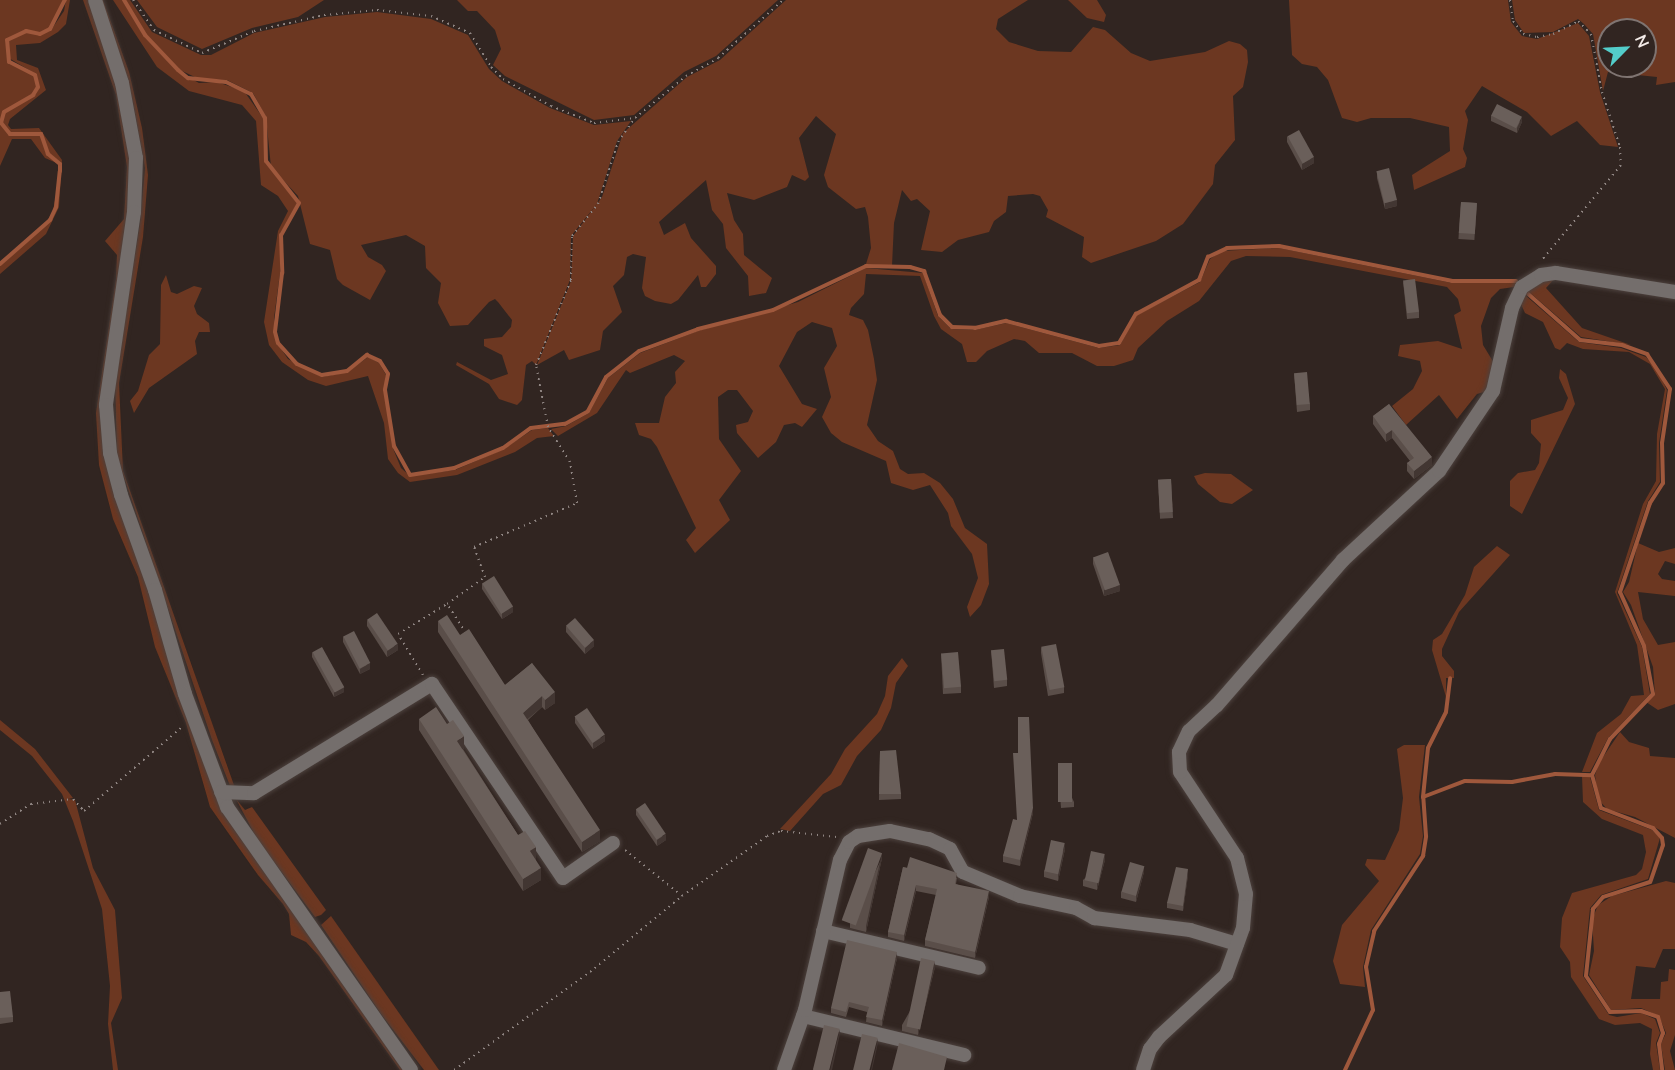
<!DOCTYPE html>
<html>
<head>
<meta charset="utf-8">
<style>
  body { margin:0 }
  #map { position:relative; width:1675px; height:1070px; overflow:hidden; background:#312521; font-family:"Nunito Sans",sans-serif }
  div>[style] { position:absolute }
  .green>* { inset:0; background:#6c3721 }
  .stream>* { height:4px; margin:-2px; padding:0 2px; transform-origin:2px; border-radius:2px; background:#9f583c }
  .path>* { height:2px; margin-top:-1px; transform-origin:0; background:repeating-linear-gradient(90deg,#908683 0 1.5px,transparent 0 6px) }
  .roads { filter:drop-shadow(0 0 2px #4c413d) drop-shadow(0 0 2px #4c413d) }
  .minor>* { height:14px; margin:-7px; padding:0 7px; transform-origin:7px; border-radius:7px; background:#746e6c }
  .wall>* { inset:0; background:#5a4e49; transform-origin:0 0 }
  .shaded-wall>* { inset:0; background:#423632 }
  .building>* { inset:0; background:#6a5f5a; transform-origin:0 0 }
  span { translate:-50% -50%; white-space:nowrap; text-align:center; line-height:1.15; -webkit-text-stroke:4.5px #312521; paint-order:stroke }
  .north { position:absolute; left:1597px; top:18px; width:60px; height:60px; box-sizing:border-box; background:#312521; border:2px solid #7f7471; border-radius:50%; rotate:66deg; font-size:16px; font-weight:700; line-height:24px; text-align:center; color:#f3ebe8 }
  .north::after { content:''; display:block; margin:auto; width:21px; height:27px; background:#53cdca; clip-path:polygon(50% 0,100% 100%,50% 72%,0 100%) }
</style>
</head>
<body>
<div id="map">
  <div class="green">
    <div style="clip-path:polygon(0 0,64px 0,49px 28px,39px 33px,25px 30px,7px 40px,8px 62px,34px 75px,37px 87px,32px 94px,4px 111px,0 123px,10px 135px,40px 135px,47px 154px,59px 164px,45px 158px,31px 139px,12px 139px,0 166px)"></div>
    <div style="clip-path:polygon(66px 0,70px 0,66px 24px,58px 32px,40px 43px,16px 45px,17px 60px,38px 68px,46px 90px,10px 119px,8px 125px,11px 129px,39px 128px,62px 160px,59px 207px,46px 234px,0 274px,0 266px,51px 220px,61px 171px,61px 163px,49px 153px,42px 134px,11px 133px,2px 123px,5px 113px,33px 96px,38px 87px,36px 74px,7px 57px,8px 41px,26px 32px,40px 35px,51px 30px,64px 11px)"></div>
    <div style="clip-path:polygon(83px 0,92px 0,116px 76px,133px 160px,105px 452px,210px 772px,407px 1070px,400px 1070px,319px 956px,306px 942px,291px 935px,289px 914px,283px 904px,258px 875px,210px 807px,186px 723px,155px 647px,138px 577px,113px 519px,99px 465px,96px 413px,116px 279px,117px 255px,105px 241px,124px 219px,127px 167px,116px 95px)"></div>
    <div style="clip-path:polygon(100px 0,103px 0,129px 72px,142px 128px,148px 175px,143px 237px,119px 383px,123px 471px,235px 788px,230px 786px,212px 740px,117px 456px,115px 383px,140px 223px,145px 168px,133px 102px)"></div>
    <div style="clip-path:polygon(113px 0,122px 0,144px 36px,177px 71px,199px 83px,217px 82px,244px 91px,263px 118px,265px 162px,297px 203px,280px 234px,280px 273px,274px 318px,277px 343px,288px 359px,322px 377px,348px 372px,368px 357px,379px 363px,386px 375px,384px 390px,391px 418px,392px 446px,401px 468px,410px 476px,455px 470px,504px 449px,532px 430px,548px 428px,554px 436px,537px 438px,515px 452px,457px 475px,410px 482px,398px 473px,388px 459px,384px 423px,368px 376px,326px 386px,308px 380px,282px 362px,269px 345px,264px 322px,278px 231px,288px 211px,278px 196px,261px 185px,256px 121px,242px 105px,189px 91px,157px 67px)"></div>
    <div style="clip-path:polygon(125px 0,130px 0,152px 32px,201px 55px,211px 55px,254px 33px,325px 17px,377px 12px,431px 19px,468px 35px,489px 69px,502px 81px,550px 108px,594px 125px,631px 121px,617px 141px,597px 204px,571px 236px,570px 280px,536px 365px,532px 361px,526px 365px,522px 400px,517px 405px,499px 399px,489px 384px,456px 365px,457px 362px,491px 380px,508px 374px,502px 355px,484px 346px,484px 339px,502px 337px,511px 327px,512px 320px,498px 302px,495px 299px,489px 302px,468px 325px,450px 326px,438px 303px,441px 283px,426px 268px,425px 246px,406px 235px,361px 245px,368px 257px,382px 265px,386px 271px,370px 300px,343px 285px,337px 279px,330px 250px,310px 244px,298px 196px,271px 167px,266px 117px,253px 93px,227px 80px,199px 79px,178px 69px,146px 34px)"></div>
    <div style="clip-path:polygon(137px 0,324px 0,298px 17px,252px 28px,202px 49px,157px 27px)"></div>
    <div style="clip-path:polygon(457px 0,778px 0,716px 56px,684px 72px,634px 115px,594px 120px,505px 76px,493px 65px,501px 49px,495px 30px,477px 11px,468px 11px)"></div>
    <div style="clip-path:polygon(786px 0,1028px 0,998px 19px,996px 29px,1009px 42px,1038px 51px,1071px 52px,1093px 27px,1105px 30px,1131px 53px,1150px 61px,1205px 52px,1229px 41px,1240px 44px,1247px 50px,1248px 62px,1243px 87px,1233px 96px,1235px 140px,1215px 165px,1213px 184px,1183px 224px,1156px 241px,1091px 263px,1082px 257px,1084px 237px,1046px 217px,1048px 210px,1040px 196px,1033px 194px,1008px 196px,1006px 212px,994px 221px,989px 232px,958px 240px,942px 252px,921px 250px,930px 211px,917px 199px,911px 201px,902px 190px,894px 223px,892px 266px,866px 264px,871px 248px,868px 217px,865px 207px,856px 209px,828px 187px,824px 175px,836px 134px,816px 116px,799px 138px,809px 177px,805px 181px,792px 175px,787px 187px,754px 200px,727px 193px,734px 220px,743px 234px,744px 255px,772px 278px,766px 293px,749px 296px,748px 276px,726px 248px,723px 224px,712px 210px,706px 180px,659px 222px,664px 235px,685px 223px,691px 238px,716px 266px,716px 274px,706px 287px,701px 287px,698px 275px,678px 300px,671px 304px,655px 301px,645px 296px,642px 288px,646px 257px,633px 254px,627px 257px,624px 275px,613px 286px,622px 312px,603px 331px,600px 350px,569px 360px,564px 350px,537px 365px,571px 281px,573px 236px,602px 197px,623px 133px,687px 77px,720px 60px)"></div>
    <div style="clip-path:polygon(1068px 0,1097px 0,1106px 15px,1104px 22px,1087px 18px)"></div>
    <div style="clip-path:polygon(1289px 0,1508px 0,1511px 22px,1522px 36px,1537px 39px,1578px 23px,1589px 36px,1600px 92px,1618px 147px,1600px 145px,1577px 121px,1551px 136px,1527px 112px,1482px 86px,1465px 111px,1468px 120px,1463px 149px,1467px 158px,1465px 167px,1414px 190px,1412px 175px,1450px 151px,1449px 127px,1410px 118px,1371px 118px,1357px 122px,1342px 118px,1328px 80px,1317px 67px,1302px 64px,1292px 55px)"></div>
    <div style="clip-path:polygon(evenodd,1512px 0,1675px 0,1675px 82px,1656px 85px,1657px 77px,1608px 72px,1603px 91px,1593px 34px,1584px 24px,1578px 19px,1553px 32px,1524px 33px,1515px 20px,1512px 0,1609px 30px,1645px 30px,1645px 66px,1609px 66px,1609px 30px)"></div>
    <div style="clip-path:polygon(1279px 248px,1452px 283px,1516px 282px,1521px 286px,1500px 289px,1491px 298px,1481px 326px,1483px 345px,1497px 368px,1491px 390px,1477px 394px,1457px 419px,1439px 395px,1406px 425px,1392px 406px,1413px 389px,1422px 371px,1420px 361px,1398px 356px,1400px 345px,1438px 341px,1462px 349px,1454px 315px,1461px 311px,1458px 299px,1447px 287px,1290px 257px,1246px 256px,1231px 261px,1199px 301px,1167px 321px,1138px 348px,1133px 360px,1114px 366px,1097px 366px,1072px 353px,1039px 353px,1025px 341px,1014px 339px,987px 351px,976px 362px,967px 362px,962px 344px,941px 329px,934px 316px,920px 276px,866px 274px,864px 294px,851px 308px,849px 315px,863px 320px,868px 330px,874px 359px,877px 380px,867px 425px,878px 441px,893px 451px,900px 469px,908px 474px,924px 473px,940px 483px,953px 499px,965px 528px,987px 544px,989px 584px,981px 605px,970px 617px,967px 607px,978px 578px,972px 554px,951px 526px,948px 513px,930px 485px,913px 490px,891px 483px,886px 461px,842px 442px,831px 433px,822px 417px,831px 397px,824px 368px,837px 346px,832px 328px,812px 322px,797px 332px,779px 366px,802px 404px,817px 409px,802px 427px,795px 423px,784px 425px,776px 442px,758px 458px,737px 433px,736px 425px,748px 422px,753px 411px,737px 390px,728px 390px,718px 397px,719px 439px,741px 471px,719px 500px,730px 520px,695px 553px,686px 540px,696px 528px,657px 447px,651px 439px,639px 435px,635px 423px,659px 423px,665px 397px,676px 383px,675px 372px,685px 361px,674px 355px,630px 373px,626px 370px,597px 413px,558px 436px,551px 429px,566px 426px,589px 413px,608px 378px,640px 353px,698px 331px,798px 302px,866px 268px,923px 273px,938px 316px,951px 329px,975px 330px,1006px 323px,1099px 348px,1120px 345px,1137px 315px,1200px 282px,1210px 259px,1221px 251px)"></div>
    <div style="clip-path:polygon(166px 275px,171px 292px,177px 294px,194px 286px,202px 288px,194px 306px,197px 314px,209px 323px,210px 332px,199px 332px,195px 341px,197px 354px,149px 388px,134px 413px,130px 401px,138px 391px,149px 355px,160px 344px,161px 285px)"></div>
    <div style="clip-path:polygon(1556px 277px,1546px 288px,1582px 328px,1631px 345px,1581px 337px,1528px 291px,1525px 295px,1579px 342px,1621px 348px,1646px 357px,1658px 371px,1667px 390px,1659px 443px,1660px 482px,1648px 501px,1617px 593px,1642px 647px,1650px 694px,1608px 738px,1590px 772px,1582px 772px,1597px 733px,1621px 714px,1631px 696px,1644px 695px,1637px 645px,1615px 592px,1643px 504px,1656px 481px,1657px 434px,1665px 389px,1650px 364px,1629px 352px,1583px 349px,1567px 343px,1560px 350px,1555px 348px,1543px 322px,1525px 313px,1519px 300px,1533px 284px)"></div>
    <div style="clip-path:polygon(1560px 369px,1566px 374px,1575px 404px,1522px 514px,1510px 506px,1510px 481px,1518px 473px,1535px 470px,1539px 463px,1541px 444px,1531px 433px,1531px 420px,1563px 410px,1568px 398px,1559px 378px)"></div>
    <div style="clip-path:polygon(1205px 473px,1231px 474px,1253px 490px,1232px 504px,1220px 502px,1198px 484px,1194px 476px)"></div>
    <div style="clip-path:polygon(1638px 543px,1659px 552px,1675px 548px,1675px 564px,1665px 561px,1658px 574px,1662px 579px,1675px 581px,1675px 596px,1638px 592px,1643px 619px,1658px 645px,1675px 642px,1675px 704px,1658px 710px,1646px 702px,1655px 695px,1653px 667px,1631px 605px,1623px 592px,1629px 582px)"></div>
    <div style="clip-path:polygon(1497px 546px,1510px 555px,1459px 612px,1442px 649px,1442px 656px,1454px 671px,1454px 678px,1446px 678px,1446px 697px,1432px 650px,1433px 640px,1442px 634px,1465px 595px,1474px 567px)"></div>
    <div style="clip-path:polygon(902px 658px,908px 666px,896px 683px,891px 708px,881px 730px,857px 756px,841px 785px,823px 794px,790px 831px,780px 829px,831px 774px,845px 749px,877px 714px,885px 696px,888px 676px)"></div>
    <div style="clip-path:polygon(0 720px,35px 749px,73px 798px,68px 799px,75px 800px,93px 868px,115px 910px,122px 998px,111px 1023px,118px 1070px,113px 1070px,108px 1024px,110px 986px,102px 909px,73px 821px,62px 794px,32px 756px,0 730px)"></div>
    <div style="clip-path:polygon(1620px 732px,1629px 742px,1649px 748px,1650px 756px,1675px 758px,1675px 838px,1635px 817px,1607px 809px,1598px 799px,1595px 775px,1599px 763px)"></div>
    <div style="clip-path:polygon(1404px 745px,1425px 745px,1419px 797px,1423px 836px,1420px 854px,1371px 930px,1363px 967px,1365px 987px,1340px 984px,1333px 961px,1342px 925px,1379px 881px,1365px 865px,1367px 859px,1385px 860px,1399px 830px,1403px 798px,1397px 749px)"></div>
    <div style="clip-path:polygon(1582px 776px,1590px 777px,1599px 810px,1652px 830px,1660px 838px,1648px 879px,1601px 895px,1590px 908px,1583px 976px,1609px 1015px,1617px 1017px,1641px 1013px,1655px 1019px,1660px 1033px,1656px 1043px,1660px 1070px,1653px 1070px,1650px 1054px,1652px 1029px,1640px 1023px,1615px 1025px,1599px 1019px,1571px 977px,1570px 962px,1560px 947px,1562px 918px,1572px 893px,1636px 875px,1642px 869px,1646px 852px,1643px 835px,1602px 819px,1583px 802px)"></div>
    <div style="clip-path:polygon(236px 799px,245px 810px,252px 807px,326px 910px,321px 915px,315px 917px,257px 839px)"></div>
    <div style="clip-path:polygon(1666px 881px,1675px 883px,1675px 949px,1663px 949px,1655px 968px,1636px 966px,1631px 999px,1660px 999px,1661px 982px,1668px 981px,1669px 969px,1675px 970px,1675px 1035px,1670px 1051px,1675px 1070px,1665px 1070px,1661px 1044px,1666px 1033px,1659px 1016px,1641px 1008px,1611px 1010px,1589px 975px,1594px 951px,1592px 920px,1598px 905px,1612px 896px)"></div>
    <div style="clip-path:polygon(331px 916px,439px 1070px,424px 1070px,381px 1014px,321px 925px)"></div>
  </div>
  <div class="stream">
    <div style="left:124px;top:0;width:41px;rotate:59deg"></div>
    <div style="left:145px;top:35px;width:48px;rotate:46.7deg"></div>
    <div style="left:178px;top:70px;width:13px;rotate:39deg"></div>
    <div style="left:188px;top:78px;width:38px;rotate:6deg"></div>
    <div style="left:226px;top:82px;width:28px;rotate:26deg"></div>
    <div style="left:251px;top:94px;width:28px;rotate:60deg"></div>
    <div style="left:265px;top:118px;width:43px;rotate:88.7deg"></div>
    <div style="left:266px;top:161px;width:53px;rotate:51.8deg"></div>
    <div style="left:299px;top:203px;width:37px;rotate:119deg"></div>
    <div style="left:281px;top:235px;width:38px;rotate:88deg"></div>
    <div style="left:282px;top:273px;width:59px;rotate:96.8deg"></div>
    <div style="left:275px;top:332px;width:11px;rotate:75deg"></div>
    <div style="left:278px;top:343px;width:28px;rotate:48deg"></div>
    <div style="left:297px;top:364px;width:27px;rotate:24deg"></div>
    <div style="left:322px;top:375px;width:25px;rotate:-9deg"></div>
    <div style="left:347px;top:371px;width:26px;rotate:-39deg"></div>
    <div style="left:367px;top:355px;width:14px;rotate:25deg"></div>
    <div style="left:380px;top:361px;width:15px;rotate:58deg"></div>
    <div style="left:388px;top:374px;width:16px;rotate:101deg"></div>
    <div style="left:385px;top:390px;width:57px;rotate:80.9deg"></div>
    <div style="left:394px;top:446px;width:33px;rotate:61deg"></div>
    <div style="left:410px;top:475px;width:45px;rotate:-9deg"></div>
    <div style="left:454px;top:468px;width:53px;rotate:-22.2deg"></div>
    <div style="left:503px;top:448px;width:34px;rotate:-36deg"></div>
    <div style="left:531px;top:428px;width:34px;rotate:-7deg"></div>
    <div style="left:565px;top:424px;width:26px;rotate:-29deg"></div>
    <div style="left:588px;top:411px;width:38px;rotate:-62deg"></div>
    <div style="left:606px;top:377px;width:42px;rotate:-38.2deg"></div>
    <div style="left:639px;top:351px;width:63px;rotate:-20.4deg"></div>
    <div style="left:698px;top:329px;width:77px;rotate:-14.2deg"></div>
    <div style="left:773px;top:310px;width:103px;rotate:-25.3deg"></div>
    <div style="left:866px;top:266px;width:44px;rotate:1.3deg"></div>
    <div style="left:910px;top:267px;width:15px;rotate:16deg"></div>
    <div style="left:924px;top:271px;width:47px;rotate:70deg"></div>
    <div style="left:940px;top:315px;width:17px;rotate:45deg"></div>
    <div style="left:952px;top:327px;width:23px;rotate:2deg"></div>
    <div style="left:975px;top:328px;width:32px;rotate:-13deg"></div>
    <div style="left:1006px;top:321px;width:96px;rotate:15deg"></div>
    <div style="left:1099px;top:346px;width:20px;rotate:-9deg"></div>
    <div style="left:1119px;top:343px;width:34px;rotate:-60deg"></div>
    <div style="left:1136px;top:314px;width:72px;rotate:-28.4deg"></div>
    <div style="left:1199px;top:280px;width:25px;rotate:-69deg"></div>
    <div style="left:1208px;top:257px;width:21px;rotate:-25deg"></div>
    <div style="left:1227px;top:248px;width:52px;rotate:-2.2deg"></div>
    <div style="left:1279px;top:246px;width:177px;rotate:11.4deg"></div>
    <div style="left:1452px;top:281px;width:64px"></div>
    <div style="left:0;top:264px;width:67px;rotate:-41.3deg"></div>
    <div style="left:50px;top:220px;width:14px;rotate:-65deg"></div>
    <div style="left:56px;top:207px;width:36px;rotate:-84deg"></div>
    <div style="left:60px;top:171px;width:7px;rotate:-90deg"></div>
    <div style="left:60px;top:164px;width:16px;rotate:-140deg"></div>
    <div style="left:48px;top:154px;width:21px;rotate:-109deg"></div>
    <div style="left:41px;top:134px;width:31px;rotate:180deg"></div>
    <div style="left:10px;top:134px;width:14px;rotate:-129deg"></div>
    <div style="left:1px;top:123px;width:11px;rotate:-75deg"></div>
    <div style="left:4px;top:112px;width:34px;rotate:-30deg"></div>
    <div style="left:33px;top:95px;width:9px;rotate:-58deg"></div>
    <div style="left:38px;top:87px;width:12px;rotate:-104deg"></div>
    <div style="left:35px;top:75px;width:29px;rotate:-153deg"></div>
    <div style="left:9px;top:62px;width:22px;rotate:-95deg"></div>
    <div style="left:7px;top:40px;width:21px;rotate:-25deg"></div>
    <div style="left:26px;top:31px;width:14px;rotate:12deg"></div>
    <div style="left:40px;top:34px;width:11px;rotate:-27deg"></div>
    <div style="left:50px;top:29px;width:33px;rotate:-63deg"></div>
    <div style="left:1526px;top:292px;width:72px;rotate:41.6deg"></div>
    <div style="left:1580px;top:340px;width:42px;rotate:6.8deg"></div>
    <div style="left:1622px;top:345px;width:27px;rotate:20deg"></div>
    <div style="left:1647px;top:354px;width:42px;rotate:56.7deg"></div>
    <div style="left:1670px;top:389px;width:55px;rotate:98.4deg"></div>
    <div style="left:1662px;top:443px;width:40px;rotate:88.6deg"></div>
    <div style="left:1663px;top:483px;width:24px;rotate:123deg"></div>
    <div style="left:1650px;top:503px;width:94px;rotate:108.6deg"></div>
    <div style="left:1620px;top:592px;width:59px;rotate:66deg"></div>
    <div style="left:1644px;top:646px;width:49px;rotate:79.4deg"></div>
    <div style="left:1653px;top:694px;width:62px;rotate:133.7deg"></div>
    <div style="left:1610px;top:739px;width:40px;rotate:116.6deg"></div>
    <div style="left:1592px;top:775px;width:34px;rotate:75deg"></div>
    <div style="left:1601px;top:808px;width:56px;rotate:21deg"></div>
    <div style="left:1653px;top:828px;width:13px;rotate:48deg"></div>
    <div style="left:1662px;top:838px;width:7px;rotate:82deg"></div>
    <div style="left:1663px;top:845px;width:39px;rotate:109deg"></div>
    <div style="left:1650px;top:882px;width:49px;rotate:162.3deg"></div>
    <div style="left:1603px;top:897px;width:16px;rotate:130deg"></div>
    <div style="left:1593px;top:909px;width:67px;rotate:96deg"></div>
    <div style="left:1586px;top:976px;width:43px;rotate:56.3deg"></div>
    <div style="left:1610px;top:1012px;width:31px;rotate:-2deg"></div>
    <div style="left:1641px;top:1011px;width:18px;rotate:19deg"></div>
    <div style="left:1658px;top:1017px;width:17px;rotate:73deg"></div>
    <div style="left:1663px;top:1033px;width:12px;rotate:110deg"></div>
    <div style="left:1659px;top:1044px;width:26px;rotate:83deg"></div>
    <div style="left:1423px;top:797px;width:45px;rotate:-20.9deg"></div>
    <div style="left:1465px;top:781px;width:47px;rotate:1.2deg"></div>
    <div style="left:1512px;top:782px;width:44px;rotate:-10.5deg"></div>
    <div style="left:1555px;top:774px;width:37px;rotate:2deg"></div>
    <div style="left:1345px;top:1070px;width:66px;rotate:-65deg"></div>
    <div style="left:1373px;top:1010px;width:44px;rotate:-99.2deg"></div>
    <div style="left:1366px;top:967px;width:37px;rotate:-77deg"></div>
    <div style="left:1374px;top:931px;width:90px;rotate:-56.8deg"></div>
    <div style="left:1423px;top:856px;width:20px;rotate:-81deg"></div>
    <div style="left:1426px;top:836px;width:39px;rotate:-94deg"></div>
    <div style="left:1423px;top:797px;width:49px;rotate:-84.2deg"></div>
    <div style="left:1428px;top:748px;width:40px;rotate:-63.4deg"></div>
    <div style="left:1446px;top:712px;width:34px;rotate:-83deg"></div>
  </div>
  <div class="path">
    <div style="left:133px;top:0;width:37px;rotate:55deg"></div>
    <div style="left:154px;top:30px;width:53px;rotate:25.6deg"></div>
    <div style="left:202px;top:53px;width:56px;rotate:-22.9deg"></div>
    <div style="left:254px;top:31px;width:72px;rotate:-12.9deg"></div>
    <div style="left:324px;top:15px;width:53px;rotate:-5.4deg"></div>
    <div style="left:377px;top:10px;width:54px;rotate:6.3deg"></div>
    <div style="left:431px;top:16px;width:43px;rotate:23.6deg"></div>
    <div style="left:470px;top:33px;width:40px;rotate:58deg"></div>
    <div style="left:491px;top:67px;width:17px;rotate:45deg"></div>
    <div style="left:503px;top:79px;width:55px;rotate:29.4deg"></div>
    <div style="left:551px;top:106px;width:46px;rotate:21.6deg"></div>
    <div style="left:594px;top:123px;width:41px;rotate:-7deg"></div>
    <div style="left:635px;top:118px;width:66px;rotate:-39.5deg"></div>
    <div style="left:686px;top:76px;width:37px;rotate:-29deg"></div>
    <div style="left:718px;top:58px;width:87px;rotate:-41.7deg"></div>
    <div style="left:1510px;top:0;width:21px;rotate:82deg"></div>
    <div style="left:1513px;top:21px;width:16px;rotate:52deg"></div>
    <div style="left:1523px;top:34px;width:14px;rotate:12deg"></div>
    <div style="left:1537px;top:37px;width:16px;rotate:-11deg"></div>
    <div style="left:1553px;top:34px;width:28px;rotate:-27deg"></div>
    <div style="left:1578px;top:21px;width:18px;rotate:45deg"></div>
    <div style="left:1591px;top:34px;width:59px;rotate:79.3deg"></div>
    <div style="left:1602px;top:92px;width:58px;rotate:71.9deg"></div>
    <div style="left:1620px;top:147px;width:18px;rotate:87deg"></div>
    <div style="left:1621px;top:165px;width:125px;rotate:129.8deg"></div>
    <div style="left:466px;top:633px;width:35px;rotate:-123deg"></div>
    <div style="left:447px;top:604px;width:47px;rotate:-35.4deg"></div>
    <div style="left:485px;top:577px;width:32px;rotate:-110deg"></div>
    <div style="left:474px;top:547px;width:112px;rotate:-23.1deg"></div>
    <div style="left:577px;top:503px;width:42px;rotate:-99.7deg"></div>
    <div style="left:570px;top:462px;width:41px;rotate:-122.2deg"></div>
    <div style="left:548px;top:427px;width:63px;rotate:-101deg"></div>
    <div style="left:536px;top:365px;width:92px;rotate:-67.6deg"></div>
    <div style="left:571px;top:280px;width:44px;rotate:-88.7deg"></div>
    <div style="left:572px;top:236px;width:41px;rotate:-50.9deg"></div>
    <div style="left:598px;top:204px;width:65px;rotate:-72.1deg"></div>
    <div style="left:618px;top:142px;width:29px;rotate:-55deg"></div>
    <div style="left:423px;top:675px;width:48px;rotate:-121.4deg"></div>
    <div style="left:398px;top:634px;width:57px;rotate:-31.5deg"></div>
    <div style="left:0;top:824px;width:37px;rotate:-33deg"></div>
    <div style="left:31px;top:804px;width:42px;rotate:-6.8deg"></div>
    <div style="left:73px;top:799px;width:16px;rotate:47deg"></div>
    <div style="left:84px;top:811px;width:129px;rotate:-40.6deg"></div>
    <div style="left:625px;top:850px;width:73px;rotate:38.9deg"></div>
    <div style="left:454px;top:1070px;width:168px;rotate:-35.8deg"></div>
    <div style="left:590px;top:972px;width:119px;rotate:-39.6deg"></div>
    <div style="left:682px;top:896px;width:104px;rotate:-35.2deg"></div>
    <div style="left:767px;top:836px;width:15px;rotate:-20deg"></div>
    <div style="left:781px;top:831px;width:56px;rotate:6.1deg"></div>
  </div>
  <div class="roads">
    <div class="minor">
      <div style="left:95px;top:0;width:87px;rotate:72deg"></div>
      <div style="left:122px;top:83px;width:76px;rotate:79.4deg"></div>
      <div style="left:136px;top:158px;width:54px;rotate:92.1deg"></div>
      <div style="left:134px;top:212px;width:195px;rotate:98.3deg"></div>
      <div style="left:106px;top:405px;width:48px;rotate:85.2deg"></div>
      <div style="left:110px;top:453px;width:43px;rotate:75.3deg"></div>
      <div style="left:121px;top:495px;width:101px;rotate:70.3deg"></div>
      <div style="left:155px;top:590px;width:108px;rotate:73.9deg"></div>
      <div style="left:185px;top:694px;width:121px;rotate:69.6deg"></div>
      <div style="left:227px;top:807px;width:321px;rotate:55deg"></div>
      <div style="left:221px;top:792px;width:33px;rotate:2deg"></div>
      <div style="left:254px;top:793px;width:209px;rotate:-31.5deg"></div>
      <div style="left:432px;top:684px;width:234px;rotate:56deg"></div>
      <div style="left:563px;top:878px;width:61px;rotate:-35deg"></div>
      <div style="left:823px;top:931px;width:160px;rotate:13.3deg"></div>
      <div style="left:803px;top:1016px;width:166px;rotate:13.6deg"></div>
      <div style="left:784px;top:1070px;width:64px;rotate:-70.7deg"></div>
      <div style="left:805px;top:1010px;width:154px;rotate:-76.9deg"></div>
      <div style="left:840px;top:860px;width:20px;rotate:-63deg"></div>
      <div style="left:849px;top:842px;width:11px;rotate:-34deg"></div>
      <div style="left:858px;top:836px;width:32px;rotate:-9deg"></div>
      <div style="left:890px;top:831px;width:40px;rotate:12deg"></div>
      <div style="left:929px;top:839px;width:23px;rotate:25deg"></div>
      <div style="left:950px;top:849px;width:26px;rotate:61deg"></div>
      <div style="left:963px;top:872px;width:62px;rotate:22.8deg"></div>
      <div style="left:1020px;top:896px;width:57px;rotate:12.1deg"></div>
      <div style="left:1076px;top:908px;width:21px;rotate:29deg"></div>
      <div style="left:1094px;top:918px;width:97px;rotate:7.1deg"></div>
      <div style="left:1190px;top:930px;width:49px;rotate:16.6deg"></div>
      <div style="left:1143px;top:1070px;width:22px;rotate:-72deg"></div>
      <div style="left:1150px;top:1049px;width:15px;rotate:-53deg"></div>
      <div style="left:1159px;top:1037px;width:91px;rotate:-42.8deg"></div>
      <div style="left:1226px;top:975px;width:50px;rotate:-70.1deg"></div>
      <div style="left:1243px;top:928px;width:34px;rotate:-85deg"></div>
      <div style="left:1246px;top:894px;width:37px;rotate:-104deg"></div>
      <div style="left:1237px;top:858px;width:103px;rotate:-123.5deg"></div>
      <div style="left:1180px;top:772px;width:20px;rotate:-93deg"></div>
      <div style="left:1179px;top:752px;width:23px;rotate:-65deg"></div>
      <div style="left:1189px;top:731px;width:38px;rotate:-43deg"></div>
      <div style="left:1217px;top:705px;width:192px;rotate:-49deg"></div>
      <div style="left:1343px;top:560px;width:131px;rotate:-42.8deg"></div>
      <div style="left:1439px;top:471px;width:97px;rotate:-56deg"></div>
      <div style="left:1493px;top:391px;width:85px;rotate:-77.1deg"></div>
      <div style="left:1512px;top:308px;width:23px;rotate:-65deg"></div>
      <div style="left:1522px;top:287px;width:22px;rotate:-32deg"></div>
      <div style="left:1541px;top:275px;width:15px;rotate:-8deg"></div>
      <div style="left:1556px;top:273px;width:121px;rotate:9.1deg"></div>
    </div>
  </div>
  <div class="wall">
    <div style="clip-path:polygon(1491px 115px,1522px 122px,1517px 133px,1491px 121px)"></div>
    <div style="clip-path:polygon(1287px 136px,1314px 163px,1302px 170px,1287px 142px)"></div>
    <div style="clip-path:polygon(1377px 172px,1397px 206px,1385px 209px,1377px 178px)"></div>
    <div style="left:1461px;top:202px;width:16px;height:37px;rotate:4deg"></div>
    <div style="clip-path:polygon(1403px 281px,1419px 312px,1419px 318px,1407px 319px)"></div>
    <div style="clip-path:polygon(1294px 373px,1310px 404px,1310px 410px,1297px 412px)"></div>
    <div style="clip-path:polygon(1389px 404px,1432px 465px,1414px 479px,1407px 471px,1407px 463px,1410px 461px,1392px 438px,1386px 442px,1373px 424px,1373px 416px)"></div>
    <div style="left:1171px;top:479px;width:39px;height:13px;rotate:87deg"></div>
    <div style="clip-path:polygon(1093px 558px,1120px 591px,1104px 596px,1093px 564px)"></div>
    <div style="clip-path:polygon(482px 583px,513px 612px,502px 619px,482px 589px)"></div>
    <div style="clip-path:polygon(367px 620px,398px 650px,387px 657px,367px 626px)"></div>
    <div style="clip-path:polygon(438px 621px,460px 635px,505px 685px,532px 663px,555px 703px,545px 710px,542px 707px,528px 720px,600px 841px,582px 852px,438px 632px)"></div>
    <div style="clip-path:polygon(566px 626px,594px 646px,585px 654px,566px 632px)"></div>
    <div style="clip-path:polygon(343px 636px,370px 669px,360px 674px,343px 642px)"></div>
    <div style="clip-path:polygon(1041px 647px,1064px 687px,1064px 693px,1048px 696px,1041px 653px)"></div>
    <div style="clip-path:polygon(991px 650px,1007px 680px,1007px 686px,994px 688px)"></div>
    <div style="clip-path:polygon(312px 652px,344px 692px,334px 697px,312px 657px)"></div>
    <div style="clip-path:polygon(941px 653px,961px 687px,961px 693px,943px 694px)"></div>
    <div style="clip-path:polygon(575px 717px,605px 741px,593px 749px,575px 723px)"></div>
    <div style="clip-path:polygon(419px 719px,464px 748px,463px 749px,518px 835px,536px 859px,535px 860px,541px 880px,523px 891px,419px 730px)"></div>
    <div style="clip-path:polygon(880px 751px,901px 794px,901px 799px,879px 800px)"></div>
    <div style="clip-path:polygon(1058px 768px,1074px 802px,1074px 807px,1061px 808px)"></div>
    <div style="clip-path:polygon(636px 809px,666px 840px,657px 846px,636px 815px)"></div>
    <div style="clip-path:polygon(1033px 813px,1020px 866px,1003px 862px,1003px 856px,1017px 820px)"></div>
    <div style="clip-path:polygon(1065px 849px,1058px 881px,1044px 877px,1044px 871px)"></div>
    <div style="clip-path:polygon(882px 858px,866px 932px,850px 928px,850px 923px)"></div>
    <div style="clip-path:polygon(1105px 860px,1097px 890px,1083px 886px,1083px 880px)"></div>
    <div style="clip-path:polygon(903px 867px,957px 878px,956px 884px,989px 897px,975px 958px,925px 946px,925px 940px,936px 895px,916px 891px,904px 941px,888px 937px,888px 932px)"></div>
    <div style="clip-path:polygon(1144px 872px,1136px 902px,1121px 898px,1121px 892px)"></div>
    <div style="clip-path:polygon(1188px 875px,1183px 911px,1167px 908px,1167px 903px)"></div>
    <div style="clip-path:polygon(897px 958px,882px 1026px,866px 1022px,867px 1012px,849px 1007px,846px 1017px,831px 1013px,831px 1008px)"></div>
    <div style="clip-path:polygon(935px 967px,918px 1035px,902px 1031px,902px 1025px)"></div>
    <div style="clip-path:polygon(0 992px,13px 1017px,13px 1022px,0 1024px)"></div>
  </div>
  <div class="shaded-wall">
    <div style="clip-path:polygon(1522px 117px,1522px 122px,1517px 133px,1517px 128px)"></div>
    <div style="clip-path:polygon(1314px 157px,1314px 163px,1302px 170px,1302px 164px)"></div>
    <div style="clip-path:polygon(1397px 200px,1397px 206px,1385px 209px,1385px 203px)"></div>
    <div style="clip-path:polygon(1392px 430px,1392px 438px,1386px 442px,1386px 434px)"></div>
    <div style="clip-path:polygon(1432px 457px,1432px 465px,1414px 479px,1414px 471px)"></div>
    <div style="clip-path:polygon(1120px 585px,1120px 591px,1104px 596px,1104px 590px)"></div>
    <div style="clip-path:polygon(513px 606px,513px 612px,502px 619px,502px 613px)"></div>
    <div style="clip-path:polygon(594px 640px,594px 646px,585px 654px,585px 648px)"></div>
    <div style="clip-path:polygon(398px 644px,398px 650px,387px 657px,387px 651px)"></div>
    <div style="clip-path:polygon(370px 663px,370px 669px,360px 674px,360px 669px)"></div>
    <div style="clip-path:polygon(344px 687px,344px 692px,334px 697px,334px 692px)"></div>
    <div style="clip-path:polygon(555px 692px,555px 703px,545px 710px,545px 700px)"></div>
    <div style="clip-path:polygon(542px 696px,542px 707px,523px 723px,523px 713px)"></div>
    <div style="clip-path:polygon(605px 735px,605px 741px,593px 749px,593px 743px)"></div>
    <div style="clip-path:polygon(464px 736px,464px 748px,457px 753px,457px 741px)"></div>
    <div style="clip-path:polygon(1033px 808px,1033px 813px,1020px 866px,1020px 860px)"></div>
    <div style="clip-path:polygon(600px 830px,600px 841px,582px 852px,582px 842px)"></div>
    <div style="clip-path:polygon(666px 834px,666px 840px,657px 846px,657px 840px)"></div>
    <div style="clip-path:polygon(1065px 843px,1065px 849px,1058px 881px,1058px 875px)"></div>
    <div style="clip-path:polygon(536px 847px,536px 859px,530px 863px,530px 851px)"></div>
    <div style="clip-path:polygon(882px 853px,882px 858px,866px 932px,866px 926px)"></div>
    <div style="clip-path:polygon(1105px 854px,1105px 860px,1097px 890px,1097px 884px)"></div>
    <div style="clip-path:polygon(1144px 866px,1144px 872px,1136px 902px,1136px 896px)"></div>
    <div style="clip-path:polygon(541px 868px,541px 880px,523px 891px,523px 879px)"></div>
    <div style="clip-path:polygon(1188px 869px,1188px 875px,1183px 911px,1183px 906px)"></div>
    <div style="clip-path:polygon(916px 885px,916px 891px,904px 941px,904px 935px)"></div>
    <div style="clip-path:polygon(989px 891px,989px 897px,975px 958px,975px 952px)"></div>
    <div style="clip-path:polygon(897px 952px,897px 958px,882px 1026px,882px 1020px)"></div>
    <div style="clip-path:polygon(935px 961px,935px 967px,918px 1035px,918px 1029px)"></div>
    <div style="clip-path:polygon(840px 1029px,840px 1034px,832px 1070px,830px 1070px)"></div>
    <div style="clip-path:polygon(878px 1038px,878px 1043px,872px 1070px,871px 1070px)"></div>
  </div>
  <div class="building">
    <div style="left:1497px;top:104px;width:28px;height:13px;rotate:27deg"></div>
    <div style="left:1299px;top:130px;width:31px;height:13px;rotate:61deg"></div>
    <div style="left:1389px;top:168px;width:33px;height:13px;rotate:76deg"></div>
    <div style="left:1461px;top:202px;width:16px;height:31px;rotate:4deg"></div>
    <div style="left:1415px;top:279px;width:33px;height:12px;rotate:83deg"></div>
    <div style="left:1307px;top:372px;width:32px;height:13px;rotate:85deg"></div>
    <div style="clip-path:polygon(1389px 404px,1432px 457px,1414px 471px,1407px 463px,1414px 458px,1392px 430px,1386px 434px,1373px 416px)"></div>
    <div style="left:1171px;top:479px;width:33px;height:13px;rotate:87deg"></div>
    <div style="left:1108px;top:552px;width:35px;height:16px;rotate:70deg"></div>
    <div style="left:494px;top:576px;width:36px;height:14px;rotate:58deg"></div>
    <div style="left:377px;top:613px;width:37px;height:12px;rotate:56deg"></div>
    <div style="clip-path:polygon(447px 615px,460px 635px,469px 629px,505px 685px,532px 663px,555px 692px,545px 700px,542px 696px,523px 713px,600px 830px,582px 842px,438px 621px)"></div>
    <div style="left:575px;top:618px;width:29px;height:12px;rotate:49deg"></div>
    <div style="left:354px;top:631px;width:36px;height:12px;rotate:63deg"></div>
    <div style="left:1056px;top:644px;width:44px;height:15px;rotate:79deg"></div>
    <div style="left:322px;top:647px;width:46px;height:11px;rotate:61deg"></div>
    <div style="left:1004px;top:649px;width:31px;height:13px;rotate:84deg"></div>
    <div style="left:958px;top:652px;width:35px;height:17px;rotate:85deg"></div>
    <div style="clip-path:polygon(436px 707px,447px 724px,453px 720px,464px 736px,457px 741px,518px 835px,525px 831px,536px 847px,530px 851px,541px 868px,523px 879px,419px 719px)"></div>
    <div style="left:587px;top:708px;width:32px;height:15px;rotate:56deg"></div>
    <div style="clip-path:polygon(1018px 717px,1029px 717px,1033px 808px,1020px 860px,1003px 856px,1013px 819px,1017px 820px,1013px 753px,1018px 753px)"></div>
    <div style="clip-path:polygon(896px 750px,901px 794px,879px 794px,880px 751px)"></div>
    <div style="left:1058px;top:763px;width:14px;height:39px"></div>
    <div style="left:645px;top:803px;width:37px;height:11px;rotate:56deg"></div>
    <div style="left:1051px;top:840px;width:14px;height:32px;rotate:12deg"></div>
    <div style="left:868px;top:848px;width:15px;height:77px;rotate:20deg"></div>
    <div style="left:1091px;top:851px;width:14px;height:30px;rotate:12deg"></div>
    <div style="clip-path:polygon(910px 857px,957px 873px,955px 884px,989px 891px,975px 952px,925px 940px,937px 889px,916px 885px,904px 935px,888px 932px,903px 867px,907px 868px)"></div>
    <div style="left:1130px;top:862px;width:15px;height:31px;rotate:16deg"></div>
    <div style="clip-path:polygon(1176px 867px,1188px 869px,1183px 906px,1167px 903px)"></div>
    <div style="clip-path:polygon(847px 940px,897px 952px,882px 1020px,866px 1017px,869px 1007px,849px 1002px,846px 1012px,831px 1008px)"></div>
    <div style="left:921px;top:958px;width:14px;height:70px;rotate:12deg"></div>
    <div style="clip-path:polygon(10px 991px,13px 1017px,0 1018px,0 992px)"></div>
    <div style="left:824px;top:1025px;width:16px;height:46px;rotate:14deg"></div>
    <div style="left:862px;top:1034px;width:16px;height:37px;rotate:14deg"></div>
    <div style="clip-path:polygon(899px 1043px,947px 1057px,944px 1070px,892px 1070px)"></div>
  </div>
  <div class="north">N</div>
</div>
</body>
</html>
